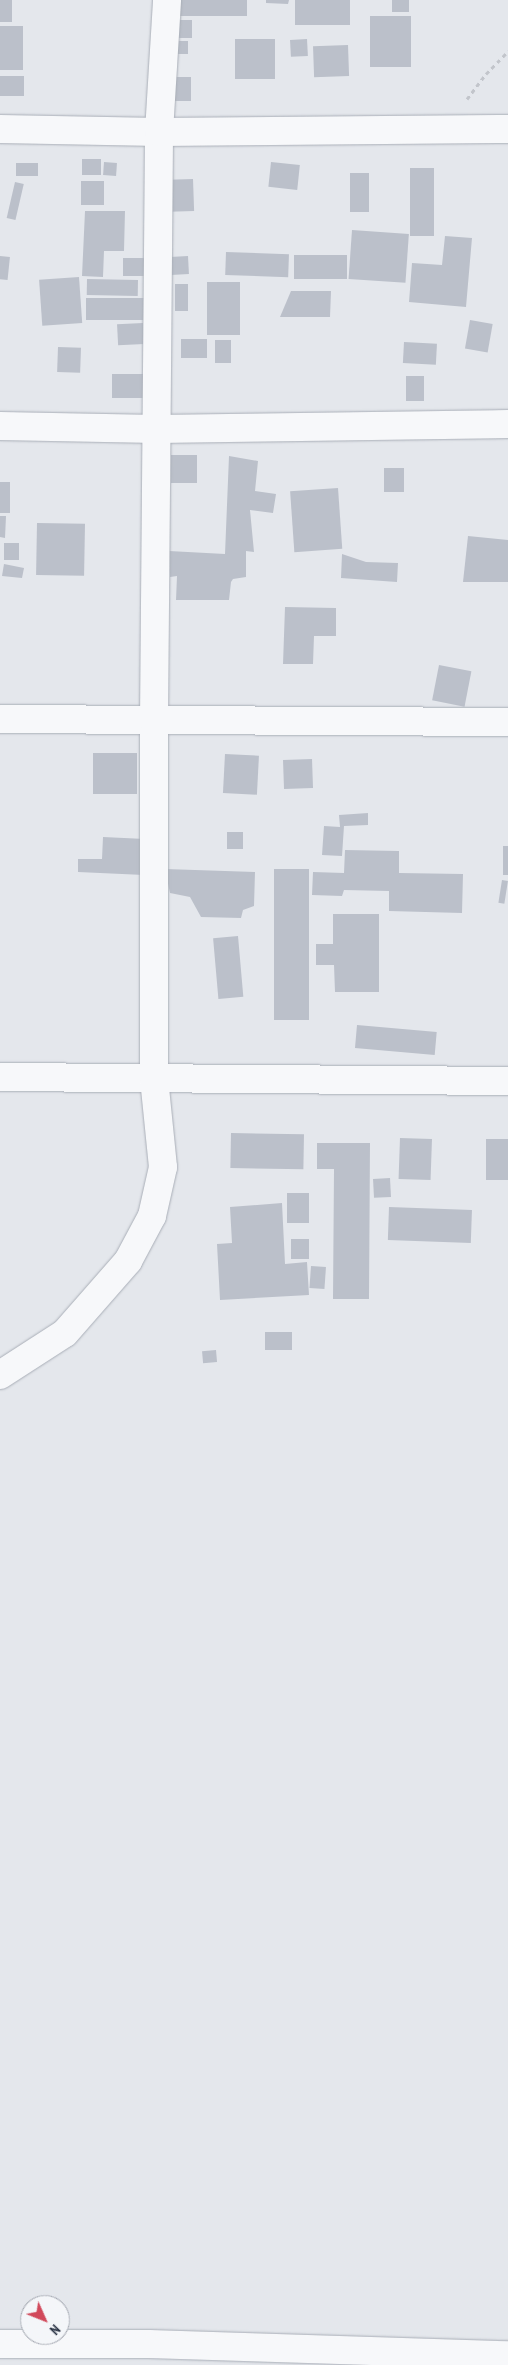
<!DOCTYPE html>
<html>
<head>
<meta charset="utf-8">
<style>
  body { margin:0 }
  #map { position:relative; width:508px; height:2365px; overflow:hidden; background:#e4e7ec; font-family:"PT Sans Narrow",sans-serif }
  div>[style] { position:absolute }
  .building>* { inset:0; background:#bbc0ca; transform-origin:0 0 }
  .path>* { height:3px; margin-top:-1.5px; transform-origin:0; background:repeating-linear-gradient(90deg,#c2c5cb 0 4px,transparent 0 8px) }
  .roads { filter:drop-shadow(0 0 1px #a9aeb7) drop-shadow(0 0 1px #a9aeb7) }
  .minor>* { height:28px; margin:-14px; padding:0 14px; transform-origin:14px; border-radius:14px; background:#f7f8fa }
  span { translate:-50% -50%; white-space:nowrap; text-align:center; line-height:1.15; -webkit-text-stroke:5px #f4f6f9; paint-order:stroke }
  .north { position:absolute; left:20px; top:2295px; width:50px; height:50px; box-sizing:border-box; background:#f4f6f9; border:1px solid #a4a8b1; border-radius:50%; rotate:134deg; font-size:14px; font-weight:700; line-height:20px; text-align:center; color:#2b3445 }
  .north::after { content:''; display:block; margin:auto; width:18px; height:22px; background:#d1495b; clip-path:polygon(50% 0,100% 100%,50% 72%,0 100%) }
</style>
</head>
<body>
<div id="map">
  <div class="building">
    <div style="left:0;top:0;width:12px;height:22px"></div>
    <div style="left:176px;top:0;width:71px;height:16px"></div>
    <div style="clip-path:polygon(266px 0,289px 0,288px 4px,266px 3px)"></div>
    <div style="left:295px;top:0;width:55px;height:25px"></div>
    <div style="left:392px;top:0;width:17px;height:12px"></div>
    <div style="left:370px;top:16px;width:41px;height:51px"></div>
    <div style="left:192px;top:20px;width:18px;height:14px;rotate:90deg"></div>
    <div style="left:0;top:26px;width:23px;height:44px"></div>
    <div style="left:235px;top:39px;width:40px;height:40px"></div>
    <div style="left:307px;top:39px;width:17px;height:17px;rotate:87deg"></div>
    <div style="left:188px;top:41px;width:13px;height:14px;rotate:90deg"></div>
    <div style="left:348px;top:45px;width:31px;height:35px;rotate:88deg"></div>
    <div style="left:0;top:76px;width:24px;height:20px"></div>
    <div style="left:175px;top:77px;width:16px;height:24px"></div>
    <div style="left:82px;top:159px;width:19px;height:16px"></div>
    <div style="left:104px;top:162px;width:13px;height:13px;rotate:4deg"></div>
    <div style="left:271px;top:162px;width:29px;height:25px;rotate:6deg"></div>
    <div style="left:16px;top:163px;width:22px;height:13px"></div>
    <div style="left:410px;top:168px;width:24px;height:68px"></div>
    <div style="left:350px;top:173px;width:19px;height:39px"></div>
    <div style="left:193px;top:179px;width:32px;height:25px;rotate:88deg"></div>
    <div style="left:81px;top:181px;width:23px;height:24px"></div>
    <div style="left:15px;top:182px;width:9px;height:37px;rotate:13deg"></div>
    <div style="clip-path:polygon(85px 211px,125px 211px,124px 251px,104px 251px,103px 277px,82px 276px)"></div>
    <div style="left:352px;top:230px;width:57px;height:49px;rotate:4deg"></div>
    <div style="clip-path:polygon(445px 236px,472px 238px,466px 307px,409px 302px,412px 263px,442px 265px)"></div>
    <div style="left:226px;top:252px;width:63px;height:23px;rotate:2deg"></div>
    <div style="left:294px;top:255px;width:53px;height:24px"></div>
    <div style="left:0;top:256px;width:10px;height:23px;rotate:6deg"></div>
    <div style="left:188px;top:256px;width:18px;height:18px;rotate:87deg"></div>
    <div style="left:123px;top:258px;width:21px;height:18px"></div>
    <div style="left:79px;top:277px;width:46px;height:40px;rotate:86deg"></div>
    <div style="left:87px;top:279px;width:51px;height:16px;rotate:1deg"></div>
    <div style="left:207px;top:282px;width:33px;height:53px"></div>
    <div style="left:175px;top:284px;width:13px;height:27px"></div>
    <div style="clip-path:polygon(291px 291px,331px 291px,330px 317px,280px 317px)"></div>
    <div style="left:144px;top:298px;width:22px;height:58px;rotate:90deg"></div>
    <div style="left:470px;top:320px;width:23px;height:29px;rotate:10deg"></div>
    <div style="left:143px;top:323px;width:21px;height:26px;rotate:87deg"></div>
    <div style="left:207px;top:339px;width:19px;height:26px;rotate:90deg"></div>
    <div style="left:215px;top:340px;width:16px;height:23px"></div>
    <div style="left:404px;top:342px;width:33px;height:21px;rotate:3deg"></div>
    <div style="left:58px;top:347px;width:23px;height:25px;rotate:2deg"></div>
    <div style="left:112px;top:374px;width:31px;height:24px"></div>
    <div style="left:406px;top:376px;width:18px;height:25px"></div>
    <div style="left:171px;top:455px;width:26px;height:28px"></div>
    <div style="clip-path:polygon(229px 456px,258px 461px,255px 491px,276px 494px,273px 513px,250px 510px,254px 552px,246px 551px,246px 577px,233px 579px,231px 582px,229px 600px,176px 600px,177px 576px,170px 577px,169px 551px,225px 554px)"></div>
    <div style="left:384px;top:468px;width:20px;height:24px"></div>
    <div style="left:0;top:482px;width:10px;height:31px"></div>
    <div style="left:338px;top:488px;width:61px;height:48px;rotate:86deg"></div>
    <div style="clip-path:polygon(0 516px,6px 516px,5px 538px,0 537px)"></div>
    <div style="left:37px;top:523px;width:48px;height:52px;rotate:1deg"></div>
    <div style="clip-path:polygon(468px 536px,508px 540px,508px 582px,463px 582px)"></div>
    <div style="left:4px;top:543px;width:15px;height:17px"></div>
    <div style="clip-path:polygon(342px 554px,366px 562px,398px 563px,397px 582px,341px 578px)"></div>
    <div style="clip-path:polygon(4px 564px,24px 568px,22px 578px,2px 576px)"></div>
    <div style="clip-path:polygon(285px 607px,336px 608px,336px 636px,314px 636px,313px 664px,283px 664px)"></div>
    <div style="left:439px;top:665px;width:33px;height:36px;rotate:11deg"></div>
    <div style="left:93px;top:753px;width:44px;height:41px"></div>
    <div style="left:225px;top:754px;width:34px;height:39px;rotate:3deg"></div>
    <div style="left:312px;top:759px;width:29px;height:29px;rotate:88deg"></div>
    <div style="clip-path:polygon(368px 813px,368px 825px,344px 826px,342px 856px,322px 855px,324px 826px,340px 827px,339px 815px)"></div>
    <div style="left:227px;top:832px;width:16px;height:17px"></div>
    <div style="clip-path:polygon(103px 837px,145px 839px,144px 875px,78px 872px,78px 859px,102px 859px)"></div>
    <div style="left:503px;top:846px;width:5px;height:29px"></div>
    <div style="clip-path:polygon(345px 850px,399px 851px,399px 873px,463px 874px,462px 913px,389px 911px,389px 891px,344px 890px,342px 896px,312px 895px,313px 872px,344px 873px)"></div>
    <div style="clip-path:polygon(165px 869px,255px 872px,254px 906px,243px 910px,241px 918px,201px 917px,190px 897px,170px 893px)"></div>
    <div style="left:309px;top:869px;width:151px;height:35px;rotate:90deg"></div>
    <div style="left:502px;top:880px;width:6px;height:23px;rotate:9deg"></div>
    <div style="clip-path:polygon(333px 914px,379px 914px,379px 992px,335px 992px,334px 965px,316px 965px,316px 944px,333px 944px)"></div>
    <div style="left:238px;top:936px;width:61px;height:25px;rotate:85deg"></div>
    <div style="left:357px;top:1025px;width:80px;height:23px;rotate:5deg"></div>
    <div style="left:231px;top:1133px;width:73px;height:35px;rotate:1deg"></div>
    <div style="left:400px;top:1138px;width:32px;height:41px;rotate:2deg"></div>
    <div style="left:508px;top:1139px;width:41px;height:22px;rotate:90deg"></div>
    <div style="clip-path:polygon(317px 1143px,370px 1143px,369px 1299px,333px 1299px,334px 1169px,317px 1169px)"></div>
    <div style="left:390px;top:1178px;width:19px;height:17px;rotate:87deg"></div>
    <div style="left:287px;top:1193px;width:22px;height:30px"></div>
    <div style="clip-path:polygon(282px 1203px,285px 1264px,307px 1262px,309px 1295px,220px 1300px,217px 1244px,232px 1243px,230px 1207px)"></div>
    <div style="left:389px;top:1207px;width:83px;height:33px;rotate:2deg"></div>
    <div style="left:291px;top:1239px;width:18px;height:20px"></div>
    <div style="left:311px;top:1266px;width:15px;height:22px;rotate:4deg"></div>
    <div style="left:265px;top:1332px;width:27px;height:18px"></div>
    <div style="left:216px;top:1350px;width:12px;height:14px;rotate:85deg"></div>
  </div>
  <div class="path">
    <div style="left:467px;top:99px;width:31px;rotate:-53deg"></div>
    <div style="left:486px;top:74px;width:32px;rotate:-46deg"></div>
  </div>
  <div class="roads">
    <div class="minor">
      <div style="left:0;top:129px;width:159px;rotate:1.1deg"></div>
      <div style="left:159px;top:132px;width:349px;rotate:-0.5deg"></div>
      <div style="left:0;top:426px;width:157px;rotate:1.1deg"></div>
      <div style="left:157px;top:429px;width:351px;rotate:-0.8deg"></div>
      <div style="left:0;top:719px;width:508px;rotate:0.34deg"></div>
      <div style="left:0;top:1077px;width:508px;rotate:0.45deg"></div>
      <div style="left:0;top:1375px;width:77px;rotate:-32.9deg"></div>
      <div style="left:65px;top:1333px;width:96px;rotate:-48.8deg"></div>
      <div style="left:128px;top:1261px;width:51px;rotate:-61.9deg"></div>
      <div style="left:152px;top:1216px;width:50px;rotate:-77.3deg"></div>
      <div style="left:163px;top:1167px;width:88px;rotate:-95.8deg"></div>
      <div style="left:154px;top:1079px;width:358px;rotate:-90deg"></div>
      <div style="left:154px;top:721px;width:589px;rotate:-89.51deg"></div>
      <div style="left:159px;top:132px;width:132px;rotate:-86.5deg"></div>
      <div style="left:0;top:2344px;width:149px"></div>
      <div style="left:149px;top:2344px;width:359px;rotate:1.8deg"></div>
    </div>
  </div>
  <div class="north">N</div>
</div>
</body>
</html>
